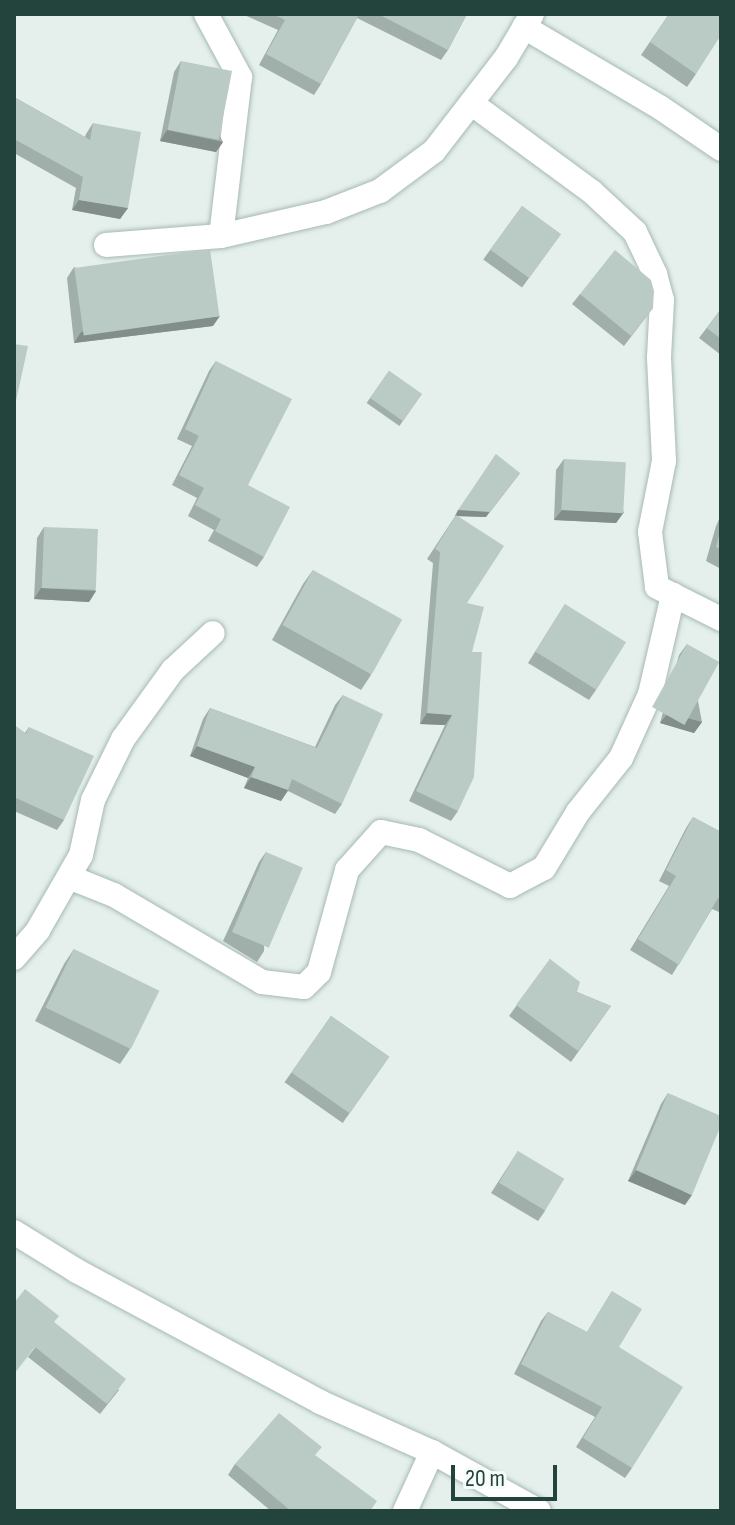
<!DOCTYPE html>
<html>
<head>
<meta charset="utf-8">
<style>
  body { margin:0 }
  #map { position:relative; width:735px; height:1525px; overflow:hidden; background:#e5f0ec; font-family:"Sofia Sans Condensed",sans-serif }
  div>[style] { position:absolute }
  .roads { filter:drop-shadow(0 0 2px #a7b9b4) drop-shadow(0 0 2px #a7b9b4) }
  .minor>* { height:24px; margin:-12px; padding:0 12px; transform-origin:12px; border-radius:12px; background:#fff }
  .wall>* { inset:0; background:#a0afa9; transform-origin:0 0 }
  .shaded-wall>* { inset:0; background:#828e8a }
  .building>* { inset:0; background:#bacbc5; transform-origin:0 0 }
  span { translate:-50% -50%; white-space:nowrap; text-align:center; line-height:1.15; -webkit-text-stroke:8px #f7fbf9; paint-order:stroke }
  .frame { position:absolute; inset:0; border:16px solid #22443d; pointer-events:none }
  .scale { position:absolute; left:451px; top:1465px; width:106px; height:36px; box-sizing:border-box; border:4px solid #22443d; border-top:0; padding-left:10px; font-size:24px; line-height:28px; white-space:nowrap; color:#22443d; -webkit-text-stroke:6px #f7fbf9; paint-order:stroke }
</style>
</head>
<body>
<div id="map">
  <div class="roads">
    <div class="minor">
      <div style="left:206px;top:14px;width:72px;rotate:61.6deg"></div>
      <div style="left:240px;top:77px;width:160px;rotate:96.8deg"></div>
      <div style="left:524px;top:27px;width:159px;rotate:30.6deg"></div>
      <div style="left:661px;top:108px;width:73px;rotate:34.3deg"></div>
      <div style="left:471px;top:103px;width:150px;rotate:36.3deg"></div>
      <div style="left:592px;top:192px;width:59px;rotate:42.9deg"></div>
      <div style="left:635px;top:232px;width:47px;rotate:64.5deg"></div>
      <div style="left:655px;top:274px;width:27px;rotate:75deg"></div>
      <div style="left:662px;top:300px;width:58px;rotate:93deg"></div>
      <div style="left:659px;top:358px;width:103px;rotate:87.2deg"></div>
      <div style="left:664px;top:461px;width:72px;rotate:101.2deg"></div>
      <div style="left:650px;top:532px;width:55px;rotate:82.7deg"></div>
      <div style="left:657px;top:587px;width:72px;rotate:26.6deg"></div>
      <div style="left:106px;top:245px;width:115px;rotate:-4.5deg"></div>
      <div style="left:221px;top:236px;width:108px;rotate:-12.9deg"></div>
      <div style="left:326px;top:212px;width:58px;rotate:-21.3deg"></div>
      <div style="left:380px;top:191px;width:67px;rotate:-36.5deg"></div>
      <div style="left:434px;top:151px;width:118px;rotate:-52.3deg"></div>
      <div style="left:506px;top:58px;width:51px;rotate:-59.4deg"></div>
      <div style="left:69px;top:877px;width:48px;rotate:21.8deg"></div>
      <div style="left:114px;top:895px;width:172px;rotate:30.4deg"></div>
      <div style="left:262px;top:982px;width:42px;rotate:6.8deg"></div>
      <div style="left:304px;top:987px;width:21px;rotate:-45deg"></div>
      <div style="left:319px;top:972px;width:106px;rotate:-74.6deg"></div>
      <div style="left:347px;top:870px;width:51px;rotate:-48.2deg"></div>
      <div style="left:381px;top:832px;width:39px;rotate:12deg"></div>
      <div style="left:419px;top:840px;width:102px;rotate:26.8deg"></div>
      <div style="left:510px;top:886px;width:38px;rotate:-28deg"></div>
      <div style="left:544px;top:868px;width:66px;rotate:-58.7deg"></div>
      <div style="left:578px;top:812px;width:69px;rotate:-51.5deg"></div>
      <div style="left:621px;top:758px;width:70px;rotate:-65.6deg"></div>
      <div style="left:650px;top:694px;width:102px;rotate:-76.9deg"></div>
      <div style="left:14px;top:958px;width:37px;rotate:-49deg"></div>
      <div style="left:38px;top:930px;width:86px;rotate:-60.2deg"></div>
      <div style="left:81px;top:855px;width:56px;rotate:-77.7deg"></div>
      <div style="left:93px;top:800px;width:68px;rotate:-63.8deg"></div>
      <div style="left:123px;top:739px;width:85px;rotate:-54.1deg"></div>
      <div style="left:173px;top:670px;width:54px;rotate:-42.8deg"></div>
      <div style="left:14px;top:1232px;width:74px;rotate:31.8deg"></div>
      <div style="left:77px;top:1271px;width:276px;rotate:28.3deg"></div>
      <div style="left:320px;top:1402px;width:123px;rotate:24.1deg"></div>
      <div style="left:432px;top:1452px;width:122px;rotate:28.9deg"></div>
      <div style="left:405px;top:1511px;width:65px;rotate:-65.4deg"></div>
    </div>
  </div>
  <div class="wall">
    <div style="clip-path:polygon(242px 14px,467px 14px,448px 50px,441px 60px,357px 18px,321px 84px,314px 95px,259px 65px,278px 30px)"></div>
    <div style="clip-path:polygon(669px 14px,696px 74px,687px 87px,641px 55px)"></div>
    <div style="clip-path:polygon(181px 61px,223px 142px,216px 152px,160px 141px,174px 72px)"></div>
    <div style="clip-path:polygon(14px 97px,85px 137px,86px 134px,93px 123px,128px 208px,120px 219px,72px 210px,76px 188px,14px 153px)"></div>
    <div style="left:522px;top:206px;width:48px;height:66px;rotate:36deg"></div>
    <div style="clip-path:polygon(74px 267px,213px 326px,74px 343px,67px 278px)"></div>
    <div style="clip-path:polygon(580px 294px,653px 308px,624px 346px,572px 304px)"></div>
    <div style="clip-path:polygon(721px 309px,721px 355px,699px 338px)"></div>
    <div style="clip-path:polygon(216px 361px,248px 485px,264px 557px,257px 567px,208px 541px,214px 530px,188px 516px,197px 498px,172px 485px,192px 446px,177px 439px,209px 371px)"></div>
    <div style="left:389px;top:371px;width:40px;height:39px;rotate:35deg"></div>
    <div style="clip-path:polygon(496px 454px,486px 517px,458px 516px,472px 652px,458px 811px,451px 821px,409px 801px,445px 725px,420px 724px,433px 563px,427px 559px)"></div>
    <div style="clip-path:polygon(564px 459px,624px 512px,616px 523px,554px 520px,556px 470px)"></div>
    <div style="clip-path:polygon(721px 515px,721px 569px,706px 561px,716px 526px)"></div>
    <div style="clip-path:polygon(44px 527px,96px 591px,89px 602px,34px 599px,37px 538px)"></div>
    <div style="clip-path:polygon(313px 570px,371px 675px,361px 690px,272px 640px,303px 584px)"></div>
    <div style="clip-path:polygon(565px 604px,596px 690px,589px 700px,528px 663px)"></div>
    <div style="clip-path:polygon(687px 644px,702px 722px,694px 733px,660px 723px,679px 655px)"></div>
    <div style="clip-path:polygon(343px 695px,342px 804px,335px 814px,288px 791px,281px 801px,244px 788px,248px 778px,190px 756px,203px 719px,210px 708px,315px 747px,335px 705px)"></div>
    <div style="clip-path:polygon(14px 725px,25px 733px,29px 727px,64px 820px,57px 830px,14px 811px)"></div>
    <div style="clip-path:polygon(693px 817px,721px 832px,721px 910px,719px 912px,712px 909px,672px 975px,630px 950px,669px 886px,659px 881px,686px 828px)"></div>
    <div style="clip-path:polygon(266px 852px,264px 951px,257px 962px,223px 941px,259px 862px)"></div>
    <div style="clip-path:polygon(74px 949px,130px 1049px,120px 1064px,35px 1021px,64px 964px)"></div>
    <div style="clip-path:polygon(550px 959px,577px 992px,611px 1006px,571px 1062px,509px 1016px)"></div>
    <div style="left:331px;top:1016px;width:71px;height:81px;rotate:35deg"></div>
    <div style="clip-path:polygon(668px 1093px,685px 1205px,628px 1181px,661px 1104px)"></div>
    <div style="clip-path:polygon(518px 1151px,545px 1211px,538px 1221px,491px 1193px)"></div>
    <div style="clip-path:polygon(612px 1291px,632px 1468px,625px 1478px,576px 1447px,595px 1417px,514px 1374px,541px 1321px,548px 1312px,587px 1332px)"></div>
    <div style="clip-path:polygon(54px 1323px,119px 1390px,100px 1414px,28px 1357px,14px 1375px)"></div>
    <div style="clip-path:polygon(315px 1456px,370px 1511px,271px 1511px,228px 1475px,235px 1464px)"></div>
  </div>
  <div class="shaded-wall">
    <div style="clip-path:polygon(167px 130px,223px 142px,216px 152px,160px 141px)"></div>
    <div style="clip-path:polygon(79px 200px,128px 208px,120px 219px,72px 210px)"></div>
    <div style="clip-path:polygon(220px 316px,213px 326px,74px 343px,81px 332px)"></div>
    <div style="clip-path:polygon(520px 473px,486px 517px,455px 516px,458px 510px)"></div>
    <div style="clip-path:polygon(562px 510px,624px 512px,616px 523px,554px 520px)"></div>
    <div style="clip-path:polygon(41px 588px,96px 591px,89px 602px,34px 599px)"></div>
    <div style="clip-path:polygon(427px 713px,452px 715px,445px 725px,420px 724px)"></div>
    <div style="clip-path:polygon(668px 713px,702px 722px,694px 733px,660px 723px)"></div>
    <div style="clip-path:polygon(197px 746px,255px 767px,248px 778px,190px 756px)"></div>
    <div style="clip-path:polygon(251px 777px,288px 790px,281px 801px,244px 788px)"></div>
    <div style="clip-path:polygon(636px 1170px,692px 1195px,685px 1205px,628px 1181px)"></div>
  </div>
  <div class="building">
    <div style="clip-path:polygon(273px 14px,359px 14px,321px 84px,266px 54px,285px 20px)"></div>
    <div style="clip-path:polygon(378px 14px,467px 14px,448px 50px)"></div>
    <div style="clip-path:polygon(669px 14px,721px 14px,721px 35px,696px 74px,650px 42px)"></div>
    <div style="left:181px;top:61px;width:52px;height:70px;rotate:11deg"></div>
    <div style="clip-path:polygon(14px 97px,90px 140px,93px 123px,141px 132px,128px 208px,79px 200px,83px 177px,14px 139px)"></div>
    <div style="left:522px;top:206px;width:48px;height:54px;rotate:36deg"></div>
    <div style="left:210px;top:249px;width:68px;height:137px;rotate:82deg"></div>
    <div style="clip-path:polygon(615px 250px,651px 280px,654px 291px,653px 308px,631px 336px,580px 294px)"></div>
    <div style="clip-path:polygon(721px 309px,721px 339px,707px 328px)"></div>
    <div style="clip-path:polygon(14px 344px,28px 346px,14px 410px)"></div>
    <div style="clip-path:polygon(216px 361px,292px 399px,248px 485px,290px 507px,264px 557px,215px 531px,221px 519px,195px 505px,204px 488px,179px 475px,199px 436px,185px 429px)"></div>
    <div style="left:389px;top:371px;width:40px;height:33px;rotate:35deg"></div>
    <div style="clip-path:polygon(496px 454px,520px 473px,490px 512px,458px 510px)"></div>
    <div style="left:564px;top:459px;width:62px;height:51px;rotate:3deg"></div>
    <div style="clip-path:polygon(456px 515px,504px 546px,467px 603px,484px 607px,472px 652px,482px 652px,474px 777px,458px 811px,416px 791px,452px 715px,427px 713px,440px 552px,435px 549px)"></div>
    <div style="left:44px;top:527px;width:54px;height:61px;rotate:2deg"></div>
    <div style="clip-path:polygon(721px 528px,721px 549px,716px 547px)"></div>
    <div style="left:313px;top:570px;width:102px;height:63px;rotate:29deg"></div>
    <div style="left:565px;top:604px;width:72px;height:56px;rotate:32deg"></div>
    <div style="left:687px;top:644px;width:37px;height:72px;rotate:29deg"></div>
    <div style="clip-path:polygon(343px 695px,383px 714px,342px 804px,292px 779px,288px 790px,251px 777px,255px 767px,197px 746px,210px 708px,317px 748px)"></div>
    <div style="clip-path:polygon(14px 725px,26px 734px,29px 727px,94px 756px,64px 820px,14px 797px)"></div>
    <div style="clip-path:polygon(693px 817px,721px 832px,721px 899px,718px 898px,679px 965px,638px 939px,676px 876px,666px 870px)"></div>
    <div style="left:266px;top:852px;width:40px;height:87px;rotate:23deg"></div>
    <div style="left:74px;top:949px;width:95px;height:65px;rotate:26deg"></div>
    <div style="clip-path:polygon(550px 959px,580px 982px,577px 992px,611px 1006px,578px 1051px,516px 1005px)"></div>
    <div style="left:331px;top:1016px;width:71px;height:69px;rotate:35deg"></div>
    <div style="clip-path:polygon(668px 1093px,721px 1116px,721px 1125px,692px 1195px,636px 1170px)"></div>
    <div style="left:518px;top:1151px;width:54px;height:37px;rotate:31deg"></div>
    <div style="clip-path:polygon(25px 1289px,59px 1316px,54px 1322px,126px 1379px,107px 1404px,35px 1347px,14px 1374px,14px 1303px)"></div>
    <div style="clip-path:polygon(612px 1291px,642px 1309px,619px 1347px,683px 1387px,632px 1468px,583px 1438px,602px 1407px,521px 1364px,548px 1312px,587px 1332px)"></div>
    <div style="clip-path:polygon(279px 1413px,322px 1447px,315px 1455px,377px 1501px,370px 1511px,291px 1511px,235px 1464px)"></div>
  </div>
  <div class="frame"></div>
  <div class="scale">20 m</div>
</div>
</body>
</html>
